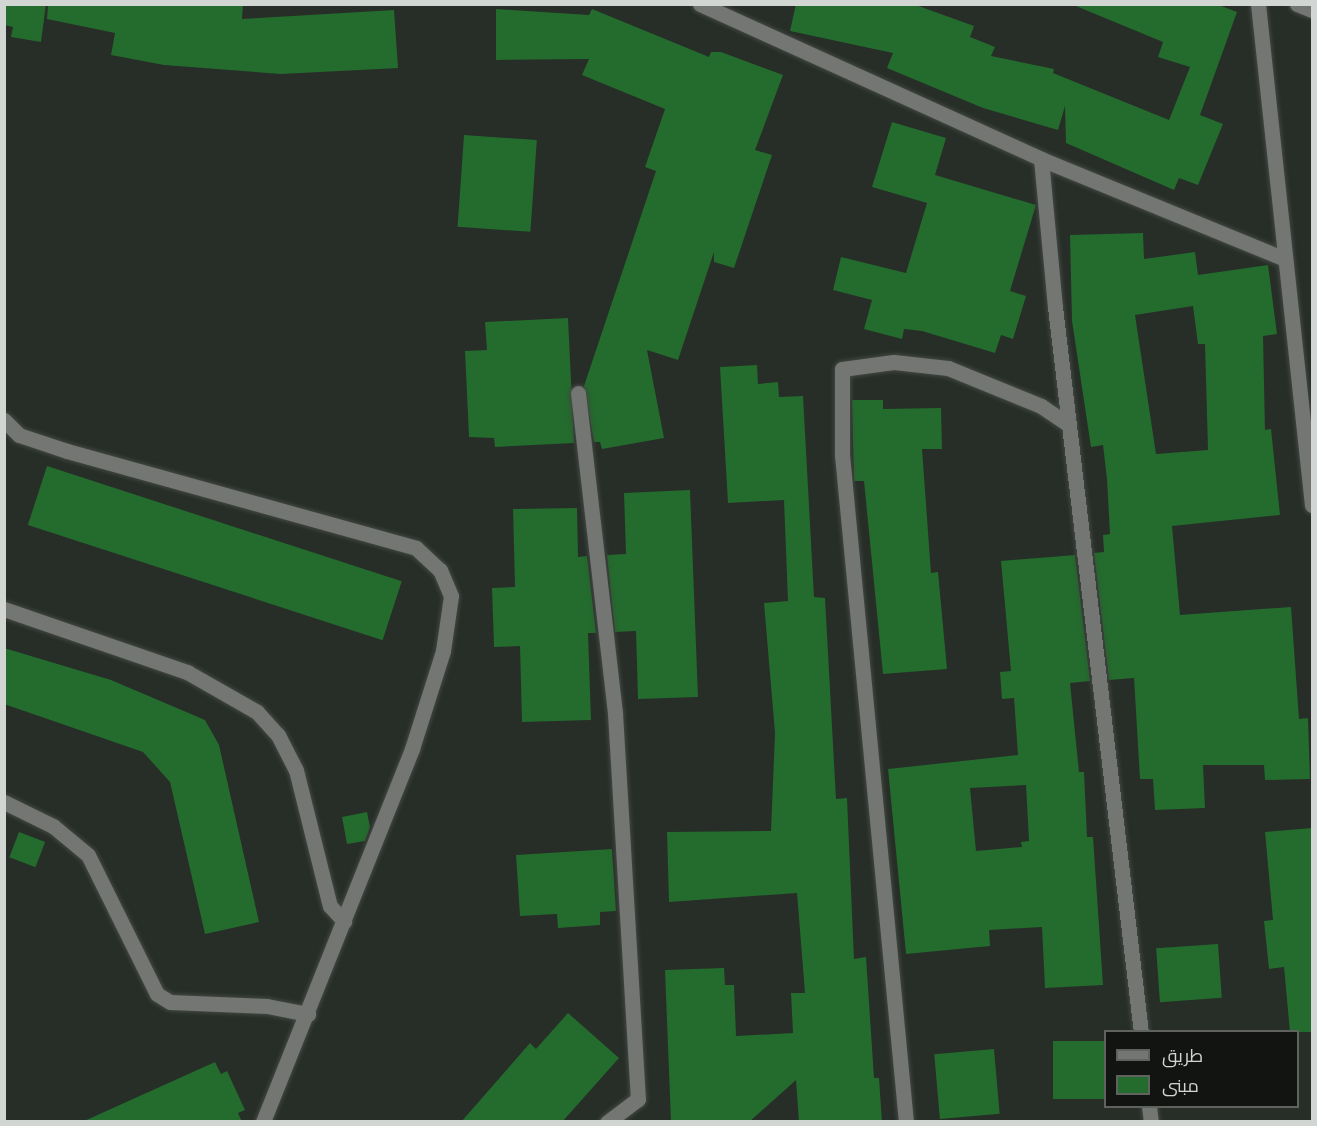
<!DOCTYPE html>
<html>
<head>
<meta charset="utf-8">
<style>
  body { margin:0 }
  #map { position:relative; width:1317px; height:1126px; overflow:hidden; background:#272d27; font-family:"Open Sans",Cairo,sans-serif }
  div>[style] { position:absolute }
  .building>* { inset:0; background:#246b2e; transform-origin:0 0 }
  .roads { filter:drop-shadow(0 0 2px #424842) drop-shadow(0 0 2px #424842) }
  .minor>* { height:15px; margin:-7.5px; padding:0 7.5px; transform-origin:7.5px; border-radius:7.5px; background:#737673 }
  span { translate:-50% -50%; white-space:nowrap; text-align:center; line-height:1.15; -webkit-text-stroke:4.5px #121412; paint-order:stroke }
  .frame { position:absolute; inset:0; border:6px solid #d2d6d2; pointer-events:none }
  .legend { position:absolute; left:1104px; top:1030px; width:195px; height:78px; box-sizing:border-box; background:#121412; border:2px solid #5f625f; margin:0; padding:8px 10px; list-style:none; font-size:18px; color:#d2d6d2 }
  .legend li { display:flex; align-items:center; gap:12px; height:30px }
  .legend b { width:30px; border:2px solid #5f625f }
</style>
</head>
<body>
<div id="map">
  <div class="building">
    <div style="clip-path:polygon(4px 4px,46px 4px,41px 42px,11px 37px,13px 27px,4px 25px)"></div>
    <div style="clip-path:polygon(48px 4px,243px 4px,242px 19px,394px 10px,398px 68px,281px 74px,164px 65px,111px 55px,115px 33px,47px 19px)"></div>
    <div style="clip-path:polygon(796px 4px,913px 4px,974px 26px,970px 37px,995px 47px,991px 56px,1054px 69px,1053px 73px,1169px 120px,1190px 67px,1158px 57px,1163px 42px,1071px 4px,1216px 4px,1237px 12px,1200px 115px,1223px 124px,1198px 185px,1179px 178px,1174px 190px,1066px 143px,1065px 106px,1058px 130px,983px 108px,887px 68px,893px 53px,790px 31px)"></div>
    <div style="clip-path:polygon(496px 9px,589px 15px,592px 9px,709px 57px,711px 52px,721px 52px,783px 75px,755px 150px,772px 155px,734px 268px,714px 262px,714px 252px,678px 360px,647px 350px,664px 438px,602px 449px,600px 442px,594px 442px,584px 386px,656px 171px,645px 167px,665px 109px,582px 75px,589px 59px,496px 60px)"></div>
    <div style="clip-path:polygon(892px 122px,946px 138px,935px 175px,1036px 205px,1010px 291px,1026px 296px,1013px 339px,1001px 335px,995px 353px,922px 331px,904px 329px,902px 339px,864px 329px,872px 300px,833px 290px,841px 257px,906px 273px,927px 203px,872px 187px)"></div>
    <div style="left:464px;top:135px;width:73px;height:92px;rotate:4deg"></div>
    <div style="clip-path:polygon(evenodd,1143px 233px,1144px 259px,1195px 252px,1198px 275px,1268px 265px,1277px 334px,1263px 336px,1265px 430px,1271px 429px,1280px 515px,1172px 526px,1180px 615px,1291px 607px,1299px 719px,1308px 718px,1310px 779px,1265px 780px,1264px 765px,1203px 765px,1205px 808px,1155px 810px,1153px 779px,1140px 779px,1134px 678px,1109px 680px,1094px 553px,1104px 552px,1103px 535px,1110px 534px,1107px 479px,1103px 445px,1091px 447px,1072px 321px,1070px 235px,1143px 233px,1193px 306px,1198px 344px,1205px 344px,1208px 450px,1156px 454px,1135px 315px,1193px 306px)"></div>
    <div style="clip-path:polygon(568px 318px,574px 443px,495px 447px,494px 438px,469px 437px,465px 351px,487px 350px,485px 322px)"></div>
    <div style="clip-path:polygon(757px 365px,758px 384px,778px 382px,779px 397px,803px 396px,814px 597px,825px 598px,836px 799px,847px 798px,854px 959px,866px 957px,874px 1078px,879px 1078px,882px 1122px,799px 1122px,796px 1080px,749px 1122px,671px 1122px,665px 970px,724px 968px,725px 985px,734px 985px,736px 1036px,793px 1033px,791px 993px,805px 993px,797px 893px,669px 902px,667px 832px,771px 831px,775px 733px,764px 603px,788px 601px,784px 500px,728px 503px,720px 367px)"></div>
    <div style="clip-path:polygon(852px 400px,883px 400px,883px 409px,941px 408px,942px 449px,922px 449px,931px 573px,938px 572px,947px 669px,883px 674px,864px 481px,854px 481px)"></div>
    <div style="left:47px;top:466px;width:373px;height:62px;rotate:18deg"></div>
    <div style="clip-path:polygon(690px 490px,698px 697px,638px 699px,636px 631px,615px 632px,607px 555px,626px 554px,624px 493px)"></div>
    <div style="clip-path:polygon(577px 508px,578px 557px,587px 556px,596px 633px,588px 633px,591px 720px,522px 722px,520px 646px,494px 647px,492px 588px,515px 587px,513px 509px)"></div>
    <div style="clip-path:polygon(evenodd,1075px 555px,1090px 681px,1070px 683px,1079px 772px,1084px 772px,1087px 837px,1093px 837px,1103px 985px,1045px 988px,1042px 927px,989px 930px,990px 946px,906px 954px,888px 769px,1018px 755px,1014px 698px,1002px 699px,1000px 672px,1011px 671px,1001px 561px,1075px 555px,1026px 785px,1029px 841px,1021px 842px,1022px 847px,976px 851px,970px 788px,1026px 785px)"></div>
    <div style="clip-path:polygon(4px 648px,111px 680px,205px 720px,219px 745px,259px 922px,205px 934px,170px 782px,143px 752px,4px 704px)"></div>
    <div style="clip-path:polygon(367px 812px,370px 827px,365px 841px,347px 844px,342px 817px)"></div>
    <div style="clip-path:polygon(1312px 828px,1312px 1032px,1290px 1032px,1284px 967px,1269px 969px,1264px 921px,1273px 920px,1265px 832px)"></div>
    <div style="left:19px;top:832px;width:28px;height:27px;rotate:21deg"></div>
    <div style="clip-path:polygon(612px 849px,616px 911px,600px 912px,600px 925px,558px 928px,557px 914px,520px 916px,516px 855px)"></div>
    <div style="left:1218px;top:944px;width:54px;height:62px;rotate:86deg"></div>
    <div style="clip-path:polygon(568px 1013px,619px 1058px,562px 1122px,461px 1122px,530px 1043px,536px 1049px)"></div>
    <div style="left:1106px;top:1041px;width:58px;height:53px;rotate:90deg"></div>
    <div style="left:994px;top:1049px;width:65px;height:60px;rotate:85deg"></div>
    <div style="clip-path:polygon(215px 1062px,221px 1074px,227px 1071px,245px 1110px,238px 1113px,242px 1122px,82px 1122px)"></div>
  </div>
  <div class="roads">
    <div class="minor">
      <div style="left:700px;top:4px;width:375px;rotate:24.4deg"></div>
      <div style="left:1041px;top:159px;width:264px;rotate:22.3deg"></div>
      <div style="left:1258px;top:4px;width:504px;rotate:83.85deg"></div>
      <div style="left:1297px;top:4px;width:16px;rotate:22deg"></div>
      <div style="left:1041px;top:159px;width:149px;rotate:84.6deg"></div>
      <div style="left:1055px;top:307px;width:730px;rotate:83.24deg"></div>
      <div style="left:578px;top:393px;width:322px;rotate:83.4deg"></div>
      <div style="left:615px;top:713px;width:387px;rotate:86.6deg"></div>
      <div style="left:638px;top:1099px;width:39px;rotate:143deg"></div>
      <div style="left:4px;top:420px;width:21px;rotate:45deg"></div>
      <div style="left:19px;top:435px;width:51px;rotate:18.4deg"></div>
      <div style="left:67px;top:451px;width:362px;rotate:15.5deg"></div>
      <div style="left:416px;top:548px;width:33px;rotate:43deg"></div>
      <div style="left:440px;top:570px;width:28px;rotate:67deg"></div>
      <div style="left:451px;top:596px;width:56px;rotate:98.3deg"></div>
      <div style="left:443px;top:651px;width:103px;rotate:107.6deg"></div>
      <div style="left:412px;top:749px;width:402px;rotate:111.8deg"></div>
      <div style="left:4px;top:609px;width:194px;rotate:19deg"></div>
      <div style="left:187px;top:672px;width:81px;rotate:29.7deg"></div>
      <div style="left:257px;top:712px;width:31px;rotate:48deg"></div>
      <div style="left:278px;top:735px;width:39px;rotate:63deg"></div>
      <div style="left:296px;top:770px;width:140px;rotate:76deg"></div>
      <div style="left:330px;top:906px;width:21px;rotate:47deg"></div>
      <div style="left:4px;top:802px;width:55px;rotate:26.1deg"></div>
      <div style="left:53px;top:826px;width:45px;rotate:39.6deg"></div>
      <div style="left:88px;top:855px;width:155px;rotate:63.6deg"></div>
      <div style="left:157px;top:994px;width:15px;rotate:32deg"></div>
      <div style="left:170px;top:1002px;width:97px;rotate:2.4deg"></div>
      <div style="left:267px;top:1006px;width:42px;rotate:11deg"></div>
      <div style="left:1149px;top:1106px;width:16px;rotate:83deg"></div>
      <div style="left:906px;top:1122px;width:670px;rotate:-95.48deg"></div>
      <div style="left:842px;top:455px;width:86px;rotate:-90deg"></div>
      <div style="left:842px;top:369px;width:52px;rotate:-7.7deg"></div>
      <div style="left:894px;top:362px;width:54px;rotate:6.3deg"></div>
      <div style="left:948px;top:368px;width:100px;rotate:22.2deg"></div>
      <div style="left:1041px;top:406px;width:34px;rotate:34deg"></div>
    </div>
  </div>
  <div class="frame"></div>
  <ul class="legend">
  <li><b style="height:8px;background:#737673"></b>طريق</li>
  <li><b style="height:16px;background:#246b2e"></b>مبنى</li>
  </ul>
</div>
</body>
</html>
